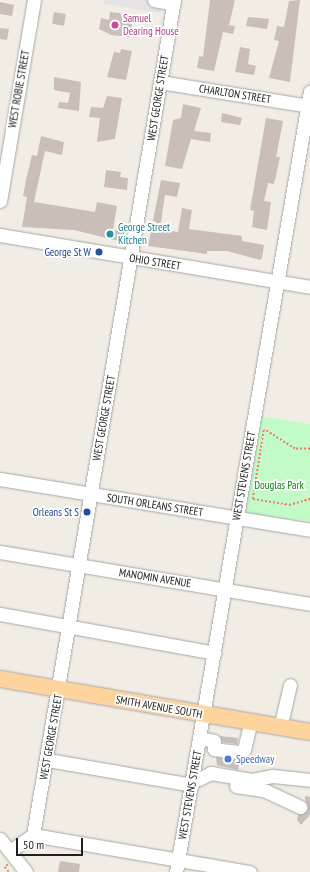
<!DOCTYPE html>
<html>
<head>
<meta charset="utf-8">
<style>
  body { margin:0 }
  #map { position:relative; width:310px; height:872px; overflow:hidden; background:#f1ede5; font-family:"PT Sans Narrow",sans-serif }
  div>[style] { position:absolute }
  .park>* { inset:0; background:#c1fcc6 }
  .parking>* { inset:0; background:#e4e4e4 }
  .building>* { inset:0; background:#c9bfb8; transform-origin:0 0 }
  .minor-tunnel>* { height:13px; margin-top:-6.5px; transform-origin:0; background:repeating-linear-gradient(90deg,#c7c4be 0 13px,transparent 0 19px) }
  .path>* { height:1.5px; margin-top:-0.75px; transform-origin:0; background:repeating-linear-gradient(90deg,#ff7768 0 2px,transparent 0 4px) }
  .roads { filter:drop-shadow(0 0 1px #a7a7a7) drop-shadow(0 0 1px #a7a7a7) }
  .minor>* { height:13px; margin:-6.5px; padding:0 6.5px; transform-origin:6.5px; border-radius:6.5px; background:#fff }
  .major>* { height:16px; margin:-8px; padding:0 8px; transform-origin:8px; border-radius:8px; background:#ffd49c }
  .dots>* { width:11px; height:11px; translate:-50% -50%; box-sizing:border-box; border:2px solid #fff; border-radius:50% }
  span { translate:-50% -50%; white-space:nowrap; text-align:center; line-height:1.15; -webkit-text-stroke:3.5px #fff; paint-order:stroke }
  .hotel-label { font-size:11px; color:#b23c85 }
  .left { translate:0 -50%; text-align:left }
  .street-label { font-size:11px; color:#202020 }
  .culture-label { font-size:11px; color:#0d838f }
  .transit-label { font-size:11px; color:#164399 }
  .right { translate:-100% -50%; text-align:right }
  .park-label { font-size:11px; color:#068511 }
  .shop-label { font-size:11px; color:#366cbe }
  .scale { position:absolute; left:16px; top:838px; width:67px; height:18px; box-sizing:border-box; border:2px solid #202020; border-top:0; padding-left:5px; font-size:12px; line-height:14px; white-space:nowrap; color:#202020; -webkit-text-stroke:3px #fff; paint-order:stroke }
</style>
</head>
<body>
<div id="map">
  <div class="park">
    <div style="clip-path:polygon(259px 416px,310px 424px,310px 521px,248px 513px,244px 508px)"></div>
  </div>
  <div class="parking">
    <div style="clip-path:polygon(104px 0,164px 0,161px 13px,104px 4px)"></div>
  </div>
  <div class="building">
    <div style="clip-path:polygon(210px 0,235px 0,229px 25px,235px 26px,233px 34px,223px 32px,214px 71px,197px 68px,199px 56px,203px 57px)"></div>
    <div style="clip-path:polygon(300px 0,290px 82px,269px 78px,279px 41px,274px 40px,277px 26px,284px 27px,289px 1px)"></div>
    <div style="clip-path:polygon(0 2px,14px 5px,12px 16px,0 14px)"></div>
    <div style="left:54px;top:12px;width:12px;height:12px;rotate:9deg"></div>
    <div style="clip-path:polygon(110px 12px,120px 13px,125px 24px,133px 17px,130px 37px,111px 35px,99px 29px,101px 18px,109px 20px)"></div>
    <div style="clip-path:polygon(248px 17px,269px 19px,267px 29px,246px 26px)"></div>
    <div style="clip-path:polygon(0 28px,9px 29px,7px 40px,0 39px)"></div>
    <div style="clip-path:polygon(240px 47px,250px 49px,248px 64px,256px 66px,254px 75px,235px 72px)"></div>
    <div style="clip-path:polygon(121px 49px,132px 51px,126px 80px,107px 77px,114px 52px,120px 53px)"></div>
    <div style="clip-path:polygon(54px 77px,81px 82px,79px 111px,58px 108px,59px 102px,68px 103px,70px 93px,54px 90px)"></div>
    <div style="clip-path:polygon(107px 96px,122px 98px,115px 139px,97px 142px,100px 118px,89px 117px,91px 107px,103px 108px)"></div>
    <div style="clip-path:polygon(183px 104px,201px 108px,194px 131px,211px 133px,210px 142px,191px 139px,182px 169px,165px 166px,173px 120px,181px 118px)"></div>
    <div style="clip-path:polygon(222px 113px,242px 118px,240px 125px,221px 122px)"></div>
    <div style="clip-path:polygon(266px 118px,283px 121px,276px 157px,280px 157px,278px 167px,274px 184px,268px 183px,264px 201px,271px 202px,267px 230px,252px 227px,254px 211px,250px 210px)"></div>
    <div style="clip-path:polygon(41px 136px,64px 142px,62px 155px,45px 151px,34px 202px,95px 212px,97px 202px,117px 206px,113px 230px,125px 232px,123px 242px,74px 230px,22px 227px,27px 197px,23px 196px,26px 180px,32px 155px,37px 156px)"></div>
    <div style="clip-path:polygon(106px 170px,121px 172px,120px 177px,128px 178px,127px 190px,104px 187px)"></div>
    <div style="clip-path:polygon(161px 180px,180px 183px,177px 197px,165px 195px,160px 229px,178px 232px,182px 208px,192px 210px,189px 229px,242px 236px,242px 241px,264px 245px,262px 258px,260px 260px,227px 251px,207px 251px,207px 254px,148px 246px)"></div>
    <div style="clip-path:polygon(220px 736px,238px 738px,237px 744px,222px 742px)"></div>
    <div style="clip-path:polygon(216px 757px,240px 760px,238px 770px,217px 765px)"></div>
    <div style="clip-path:polygon(305px 796px,310px 797px,310px 814px,301px 825px,297px 820px,298px 815px,307px 810px)"></div>
    <div style="clip-path:polygon(60px 861px,80px 864px,79px 872px,58px 872px)"></div>
  </div>
  <div class="minor-tunnel">
    <div style="left:300px;top:807px;width:12px;rotate:35deg"></div>
  </div>
  <div class="path">
    <div style="left:310px;top:449px;width:15px;rotate:180deg"></div>
    <div style="left:295px;top:449px;width:36px;rotate:-148deg"></div>
    <div style="left:264px;top:430px;width:70px;rotate:99.1deg"></div>
    <div style="left:253px;top:499px;width:36px;rotate:9deg"></div>
    <div style="left:289px;top:505px;width:22px;rotate:-16deg"></div>
    <div style="left:8px;top:865px;width:4px;rotate:146deg"></div>
    <div style="left:5px;top:867px;width:6px;rotate:51deg"></div>
  </div>
  <div class="roads">
    <div class="minor">
      <div style="left:154px;top:0;width:20px;rotate:11deg"></div>
      <div style="left:160px;top:82px;width:152px;rotate:9.1deg"></div>
      <div style="left:0;top:201px;width:204px;rotate:-80.4deg"></div>
      <div style="left:0;top:235px;width:314px;rotate:9.5deg"></div>
      <div style="left:0;top:479px;width:314px;rotate:9.3deg"></div>
      <div style="left:0;top:552px;width:314px;rotate:9.5deg"></div>
      <div style="left:0;top:614px;width:218px;rotate:10.3deg"></div>
      <div style="left:280px;top:728px;width:44px;rotate:-76.9deg"></div>
      <div style="left:200px;top:738px;width:14px;rotate:12deg"></div>
      <div style="left:214px;top:741px;width:8px;rotate:90deg"></div>
      <div style="left:214px;top:749px;width:26px;rotate:7deg"></div>
      <div style="left:240px;top:752px;width:4px;rotate:-27deg"></div>
      <div style="left:244px;top:750px;width:28px;rotate:-77deg"></div>
      <div style="left:48px;top:760px;width:146px;rotate:9.8deg"></div>
      <div style="left:199px;top:779px;width:13px;rotate:-27deg"></div>
      <div style="left:211px;top:773px;width:42px;rotate:9.7deg"></div>
      <div style="left:252px;top:780px;width:21px;rotate:-11deg"></div>
      <div style="left:273px;top:776px;width:37px;rotate:6deg"></div>
      <div style="left:236px;top:786px;width:30px;rotate:9deg"></div>
      <div style="left:266px;top:791px;width:38px;rotate:25deg"></div>
      <div style="left:33px;top:835px;width:847px;rotate:-80.42deg"></div>
      <div style="left:33px;top:835px;width:220px;rotate:9.7deg"></div>
      <div style="left:0;top:839px;width:42px;rotate:51.8deg"></div>
      <div style="left:10px;top:851px;width:28px;rotate:-35deg"></div>
      <div style="left:176px;top:872px;width:792px;rotate:-80.26deg"></div>
    </div>
    <div class="major">
      <div style="left:0;top:679px;width:314px;rotate:9.7deg"></div>
    </div>
  </div>
  <div class="dots">
    <div style="left:115px;top:25px;background:#d1479c"></div>
    <div style="left:110px;top:234px;background:#0f9aa8"></div>
    <div style="left:99px;top:252px;background:#1a4fb4"></div>
    <div style="left:87px;top:512px;background:#1a4fb4"></div>
    <div style="left:228px;top:759px;background:#3f7fe0"></div>
  </div>
  <div class="hotel-label">
    <span class="left" style="left:123px;top:25px">Samuel<br>Dearing House</span>
  </div>
  <div class="street-label">
    <span style="left:19px;top:89px;rotate:-80deg">WEST ROBIE STREET</span>
    <span style="left:235px;top:94px;rotate:9deg">CHARLTON STREET</span>
    <span style="left:158px;top:98px;rotate:-81deg">WEST GEORGE STREET</span>
    <span style="left:155px;top:262px;rotate:9deg">OHIO STREET</span>
    <span style="left:104px;top:418px;rotate:-80deg">WEST GEORGE STREET</span>
    <span style="left:244px;top:476px;rotate:-80deg">WEST STEVENS STREET</span>
    <span style="left:155px;top:505px;rotate:9deg">SOUTH ORLEANS STREET</span>
    <span style="left:155px;top:578px;rotate:9deg">MANOMIN AVENUE</span>
    <span style="left:159px;top:707px;rotate:10deg">SMITH AVENUE SOUTH</span>
    <span style="left:51px;top:737px;rotate:-80deg">WEST GEORGE STREET</span>
    <span style="left:190px;top:795px;rotate:-80deg">WEST STEVENS STREET</span>
  </div>
  <div class="culture-label">
    <span class="left" style="left:118px;top:234px">George Street<br>Kitchen</span>
  </div>
  <div class="transit-label">
    <span class="right" style="left:91px;top:252px">George St W</span>
    <span class="right" style="left:79px;top:512px">Orleans St S</span>
  </div>
  <div class="park-label">
    <span style="left:279px;top:485px">Douglas Park</span>
  </div>
  <div class="shop-label">
    <span class="left" style="left:236px;top:759px">Speedway</span>
  </div>
  <div class="scale">50 m</div>
</div>
</body>
</html>
